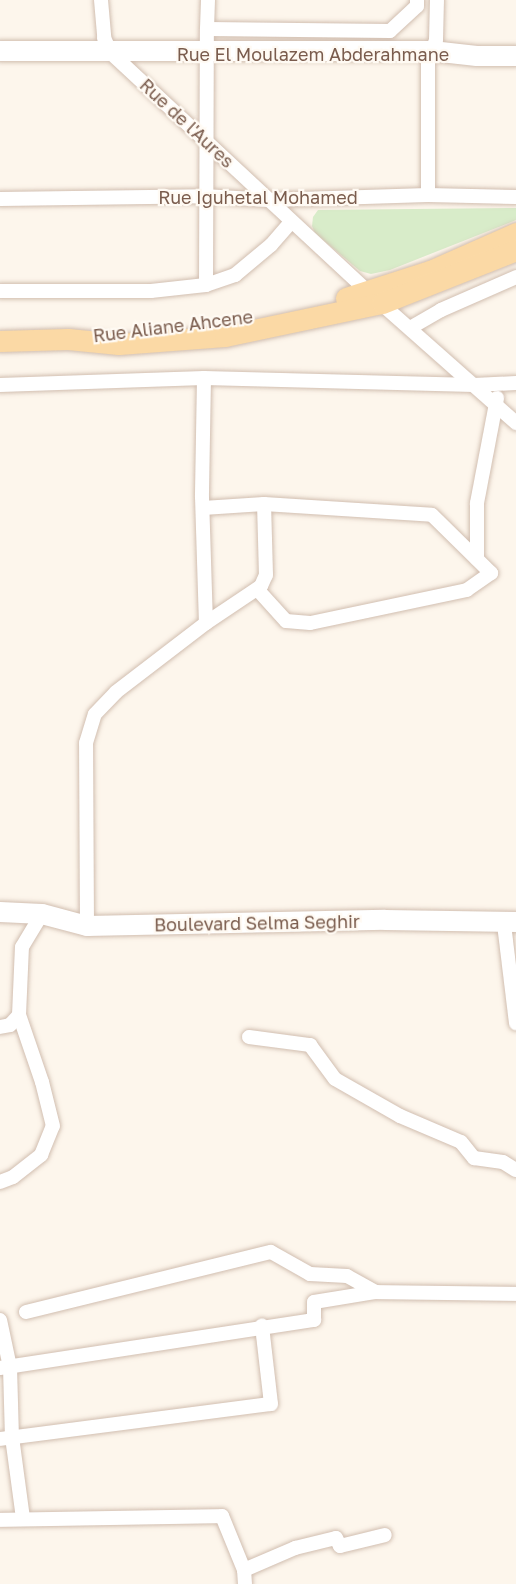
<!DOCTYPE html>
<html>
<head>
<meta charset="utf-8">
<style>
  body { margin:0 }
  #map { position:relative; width:516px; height:1584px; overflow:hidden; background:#fdf6ec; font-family:"Golos Text",sans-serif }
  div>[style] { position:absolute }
  .green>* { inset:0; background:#d8ecc9 }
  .roads { filter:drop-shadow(0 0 2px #d1beb0) drop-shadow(0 0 2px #d1beb0) }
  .street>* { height:14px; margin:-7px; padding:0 7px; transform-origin:7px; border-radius:7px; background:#fff }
  .secondary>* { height:20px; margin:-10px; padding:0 10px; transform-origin:10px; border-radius:10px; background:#fff }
  .primary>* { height:21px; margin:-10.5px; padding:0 10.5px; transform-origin:10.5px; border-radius:10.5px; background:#fbd9a5 }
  span { translate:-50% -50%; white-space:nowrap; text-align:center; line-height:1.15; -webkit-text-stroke:4.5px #fffaf3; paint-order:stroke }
  .street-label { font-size:18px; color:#7a5c4d }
</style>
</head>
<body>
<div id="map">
  <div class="green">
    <div style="clip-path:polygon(516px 208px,516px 220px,390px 270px,371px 274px,360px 271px,315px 233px,312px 226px,313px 217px,318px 210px)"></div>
  </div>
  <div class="roads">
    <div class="street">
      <div style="left:101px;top:0;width:38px;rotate:85deg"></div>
      <div style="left:104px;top:38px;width:17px;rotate:65deg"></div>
      <div style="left:111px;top:53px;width:351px;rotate:42.9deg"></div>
      <div style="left:368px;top:292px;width:198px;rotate:41.5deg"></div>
      <div style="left:208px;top:0;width:29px;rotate:92deg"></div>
      <div style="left:207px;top:29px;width:183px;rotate:0.6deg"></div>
      <div style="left:390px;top:31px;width:37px;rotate:-43deg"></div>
      <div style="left:417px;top:6px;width:6px;rotate:-90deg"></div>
      <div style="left:428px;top:195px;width:134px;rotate:-90deg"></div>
      <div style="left:428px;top:61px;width:22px;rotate:-69deg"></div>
      <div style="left:436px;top:40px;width:40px;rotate:-88.6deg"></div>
      <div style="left:0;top:199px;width:204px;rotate:-0.8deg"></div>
      <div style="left:204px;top:196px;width:65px;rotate:3.5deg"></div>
      <div style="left:269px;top:200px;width:159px;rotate:-1.8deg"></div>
      <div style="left:428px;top:195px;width:88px;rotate:1.3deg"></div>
      <div style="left:206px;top:285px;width:256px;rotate:-89.8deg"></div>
      <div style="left:0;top:291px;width:151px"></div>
      <div style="left:151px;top:291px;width:55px;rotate:-6.2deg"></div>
      <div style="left:206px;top:285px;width:31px;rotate:-19deg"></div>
      <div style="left:235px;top:275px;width:47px;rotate:-39.8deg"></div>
      <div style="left:271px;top:245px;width:30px;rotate:-49deg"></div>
      <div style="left:410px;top:328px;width:36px;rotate:-30deg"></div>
      <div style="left:441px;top:310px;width:82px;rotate:-23.7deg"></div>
      <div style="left:204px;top:378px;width:119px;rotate:91deg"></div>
      <div style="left:202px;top:497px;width:126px;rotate:88.2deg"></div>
      <div style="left:0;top:385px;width:204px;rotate:-2deg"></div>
      <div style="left:204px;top:378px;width:270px;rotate:1.5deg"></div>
      <div style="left:474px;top:385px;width:42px;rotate:-2.7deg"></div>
      <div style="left:203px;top:508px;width:61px;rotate:-3.8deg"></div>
      <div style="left:264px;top:504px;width:168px;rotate:3.7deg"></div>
      <div style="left:432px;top:515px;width:83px;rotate:44.5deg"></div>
      <div style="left:491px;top:573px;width:29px;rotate:145deg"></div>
      <div style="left:467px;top:590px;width:160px;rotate:168.1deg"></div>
      <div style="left:310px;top:623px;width:24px;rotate:-175deg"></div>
      <div style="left:286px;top:621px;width:43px;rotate:-132.2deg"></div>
      <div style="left:477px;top:559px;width:56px;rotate:-90deg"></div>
      <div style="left:477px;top:503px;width:107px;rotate:-79.2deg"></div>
      <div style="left:504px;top:924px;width:100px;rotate:83.1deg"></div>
      <div style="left:87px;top:926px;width:183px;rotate:-90.3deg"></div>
      <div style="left:86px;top:743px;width:30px;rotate:-73deg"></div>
      <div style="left:95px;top:714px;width:30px;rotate:-46deg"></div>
      <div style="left:116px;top:692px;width:113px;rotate:-37.5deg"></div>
      <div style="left:206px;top:623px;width:66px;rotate:-33.9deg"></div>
      <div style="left:261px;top:586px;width:12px;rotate:-66deg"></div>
      <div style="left:266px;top:575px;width:71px;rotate:-91.6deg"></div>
      <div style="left:0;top:1027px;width:10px;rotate:-11deg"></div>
      <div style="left:10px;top:1025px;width:13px;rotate:-48deg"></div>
      <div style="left:19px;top:1015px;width:68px;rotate:-87.5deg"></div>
      <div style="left:22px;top:947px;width:39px;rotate:-59deg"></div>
      <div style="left:249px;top:1037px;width:62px;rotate:7.5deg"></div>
      <div style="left:310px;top:1045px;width:42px;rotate:53.7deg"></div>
      <div style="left:335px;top:1079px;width:75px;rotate:29.6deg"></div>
      <div style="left:400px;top:1116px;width:66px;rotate:23.1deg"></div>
      <div style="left:461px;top:1142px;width:21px;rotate:51deg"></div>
      <div style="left:474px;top:1158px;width:29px;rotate:8deg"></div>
      <div style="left:503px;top:1162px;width:15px;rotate:32deg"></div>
      <div style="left:0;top:1182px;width:14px;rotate:-21deg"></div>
      <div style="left:13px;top:1177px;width:36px;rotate:-38deg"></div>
      <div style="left:41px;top:1155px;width:31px;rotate:-68deg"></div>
      <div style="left:53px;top:1126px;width:45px;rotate:-104deg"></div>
      <div style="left:42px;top:1082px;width:71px;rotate:-108.9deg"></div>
      <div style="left:26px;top:1312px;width:252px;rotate:-13.8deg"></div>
      <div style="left:271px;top:1252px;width:45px;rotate:29.4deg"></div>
      <div style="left:310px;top:1274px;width:37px;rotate:3deg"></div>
      <div style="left:347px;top:1276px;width:33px;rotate:29deg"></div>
      <div style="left:0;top:1320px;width:48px;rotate:78deg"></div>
      <div style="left:10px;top:1367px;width:70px;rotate:88.4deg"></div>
      <div style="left:12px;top:1437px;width:82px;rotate:82.3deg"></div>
      <div style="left:0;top:1368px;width:318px;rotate:-8.7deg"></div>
      <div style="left:314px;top:1320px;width:18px;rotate:-90deg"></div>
      <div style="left:314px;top:1302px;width:63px;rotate:-9.2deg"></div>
      <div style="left:376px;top:1292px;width:140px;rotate:0.8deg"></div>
      <div style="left:0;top:1439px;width:273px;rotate:-7.4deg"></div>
      <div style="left:271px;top:1404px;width:79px;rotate:-96.6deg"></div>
      <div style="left:0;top:1520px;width:222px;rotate:-1deg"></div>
      <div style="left:222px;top:1516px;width:58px;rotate:67.8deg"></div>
      <div style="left:245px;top:1584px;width:14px;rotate:-94deg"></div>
      <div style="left:244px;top:1570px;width:56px;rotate:-23.3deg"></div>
      <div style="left:295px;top:1548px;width:42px;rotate:-13.7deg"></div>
      <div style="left:336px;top:1538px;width:9px;rotate:63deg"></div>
      <div style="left:340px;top:1546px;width:46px;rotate:-13.7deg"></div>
    </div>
    <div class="secondary">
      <div style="left:0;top:51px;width:432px"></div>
      <div style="left:432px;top:51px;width:45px;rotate:6.3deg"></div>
      <div style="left:477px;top:56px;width:39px"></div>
      <div style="left:0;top:912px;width:42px;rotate:2.7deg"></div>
      <div style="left:42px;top:914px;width:47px;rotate:14.9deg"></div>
      <div style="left:87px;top:926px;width:298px;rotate:-1.2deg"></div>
      <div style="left:385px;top:920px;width:131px;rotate:0.9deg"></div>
    </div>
    <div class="primary">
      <div style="left:346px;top:298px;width:88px;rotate:-17.8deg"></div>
      <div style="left:430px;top:271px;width:94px;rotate:-23.8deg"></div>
      <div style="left:0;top:341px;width:68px;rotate:-1.7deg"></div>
      <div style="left:68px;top:339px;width:51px;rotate:5.6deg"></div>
      <div style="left:119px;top:344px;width:106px;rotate:-4.3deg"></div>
      <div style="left:225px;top:336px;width:160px;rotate:-11.9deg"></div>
      <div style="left:382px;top:303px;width:144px;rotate:-21.6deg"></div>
    </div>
  </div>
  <div class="street-label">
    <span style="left:313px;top:54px">Rue El Moulazem Abderahmane</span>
    <span style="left:187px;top:123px;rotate:43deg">Rue de l'Aures</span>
    <span style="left:258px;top:197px">Rue Iguhetal Mohamed</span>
    <span style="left:173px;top:326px;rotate:-7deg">Rue Aliane Ahcene</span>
    <span style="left:257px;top:923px;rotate:-1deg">Boulevard Selma Seghir</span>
  </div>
</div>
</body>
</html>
